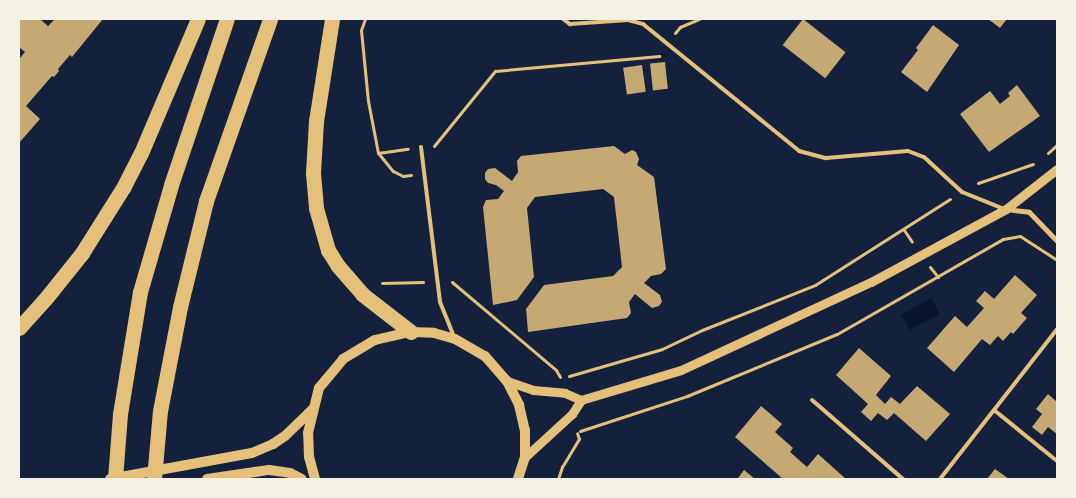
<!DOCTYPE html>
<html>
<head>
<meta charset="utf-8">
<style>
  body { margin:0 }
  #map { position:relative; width:1076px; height:498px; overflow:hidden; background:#14213d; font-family:Helvetica,sans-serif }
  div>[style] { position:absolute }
  .water>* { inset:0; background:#0b132b; transform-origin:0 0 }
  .building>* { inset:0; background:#c6a872; transform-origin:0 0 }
  .path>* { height:3px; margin:-1.5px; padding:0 1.5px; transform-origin:1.5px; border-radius:1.5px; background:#e5c07b }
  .service>* { height:4px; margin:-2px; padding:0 2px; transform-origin:2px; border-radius:2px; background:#e5c07b }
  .minor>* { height:5px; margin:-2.5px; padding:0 2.5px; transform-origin:2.5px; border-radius:2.5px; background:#e5c07b }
  .tertiary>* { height:9px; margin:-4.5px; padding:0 4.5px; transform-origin:4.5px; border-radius:4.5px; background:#e5c07b }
  .secondary>* { height:10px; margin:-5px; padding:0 5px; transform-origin:5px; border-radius:5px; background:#e5c07b }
  .motorway>* { height:15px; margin:-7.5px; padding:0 7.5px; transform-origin:7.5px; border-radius:7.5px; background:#e5c07b }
  span { translate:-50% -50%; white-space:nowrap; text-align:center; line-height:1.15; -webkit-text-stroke:5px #f6f1e7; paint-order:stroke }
  .frame { position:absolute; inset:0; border:20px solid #f6f1e7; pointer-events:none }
</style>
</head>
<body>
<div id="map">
  <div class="water">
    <div style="left:931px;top:298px;width:18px;height:34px;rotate:61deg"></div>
  </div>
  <div class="building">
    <div style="clip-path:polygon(19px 19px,40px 19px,48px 26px,55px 19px,103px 19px,72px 57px,70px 55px,58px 69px,59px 71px,54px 77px,52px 76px,26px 106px,40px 119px,19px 143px,19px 59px,25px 52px,19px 47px)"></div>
    <div style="left:803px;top:19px;width:54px;height:33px;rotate:38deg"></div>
    <div style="clip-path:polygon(988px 19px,1007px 19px,1000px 28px)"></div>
    <div style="clip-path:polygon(933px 25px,959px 45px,927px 92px,901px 72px,918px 50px,916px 48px)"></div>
    <div style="left:665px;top:62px;width:27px;height:15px;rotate:84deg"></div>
    <div style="left:642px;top:65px;width:27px;height:19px;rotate:82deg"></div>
    <div style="clip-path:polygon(1017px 85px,1040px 116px,989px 152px,960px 114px,990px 91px,1000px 104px,1010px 96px,1008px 93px)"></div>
    <div style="clip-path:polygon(614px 146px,625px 154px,632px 150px,636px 152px,639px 159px,637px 165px,654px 177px,666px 269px,661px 274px,651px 276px,644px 283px,660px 295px,662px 302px,659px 306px,652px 308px,635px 294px,629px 302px,631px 313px,627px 318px,528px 332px,526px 309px,544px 285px,613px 276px,622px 267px,614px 197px,603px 189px,535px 197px,527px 208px,534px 277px,517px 300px,493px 305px,483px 207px,486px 200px,498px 199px,504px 191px,496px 185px,488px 183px,485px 179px,485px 173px,488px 169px,495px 168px,512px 181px,518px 172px,517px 161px,521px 156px)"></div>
    <div style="clip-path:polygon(1015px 275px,1037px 295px,1021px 313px,1027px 318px,1013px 334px,1011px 332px,1003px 341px,998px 336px,990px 345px,982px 339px,954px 372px,927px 348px,955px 316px,967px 327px,984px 308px,976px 301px,985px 291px,994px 299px)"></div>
    <div style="clip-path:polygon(859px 348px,891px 376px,876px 395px,885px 404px,891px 397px,900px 404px,917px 386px,950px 414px,926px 441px,894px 413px,887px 420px,878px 413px,871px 421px,861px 412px,868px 404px,836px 375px)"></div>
    <div style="clip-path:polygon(1048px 394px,1057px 402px,1057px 434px,1048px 427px,1042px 435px,1032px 427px,1042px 414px,1036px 409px)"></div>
    <div style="clip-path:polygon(761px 406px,782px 424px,775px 432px,793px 448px,790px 452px,807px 467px,818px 454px,846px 479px,783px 479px,735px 437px)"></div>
    <div style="clip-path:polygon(995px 469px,1009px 479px,987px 479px)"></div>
    <div style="clip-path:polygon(744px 470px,755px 479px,738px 478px)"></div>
  </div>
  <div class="path">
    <div style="left:365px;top:19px;width:12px;rotate:110deg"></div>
    <div style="left:361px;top:30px;width:71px;rotate:84.4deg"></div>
    <div style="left:368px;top:101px;width:53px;rotate:79.1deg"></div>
    <div style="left:378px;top:153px;width:30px;rotate:-8deg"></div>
    <div style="left:675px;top:33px;width:8px;rotate:-50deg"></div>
    <div style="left:680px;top:27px;width:21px;rotate:-23deg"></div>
    <div style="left:434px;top:146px;width:97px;rotate:-50.9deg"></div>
    <div style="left:495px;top:71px;width:165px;rotate:-5.2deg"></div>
    <div style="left:1048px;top:153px;width:12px;rotate:-42deg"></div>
    <div style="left:379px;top:154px;width:22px;rotate:51deg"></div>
    <div style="left:393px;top:171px;width:11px;rotate:27deg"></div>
    <div style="left:403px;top:176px;width:8px;rotate:-7deg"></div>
    <div style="left:978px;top:183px;width:58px;rotate:-19.1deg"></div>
    <div style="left:904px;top:230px;width:14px;rotate:56deg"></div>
    <div style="left:930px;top:267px;width:13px;rotate:51deg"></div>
    <div style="left:452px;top:282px;width:136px;rotate:40.2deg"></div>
    <div style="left:556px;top:370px;width:8px;rotate:60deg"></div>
    <div style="left:382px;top:283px;width:41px;rotate:-1.4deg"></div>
    <div style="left:569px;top:376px;width:97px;rotate:-16.2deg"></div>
    <div style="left:662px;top:349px;width:44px;rotate:-25.4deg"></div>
    <div style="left:702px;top:330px;width:122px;rotate:-21.7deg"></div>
    <div style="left:815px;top:285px;width:160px;rotate:-32.5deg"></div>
    <div style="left:580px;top:431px;width:113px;rotate:-18.1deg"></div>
    <div style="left:687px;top:396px;width:162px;rotate:-22.5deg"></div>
    <div style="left:837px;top:334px;width:191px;rotate:-29.8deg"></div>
    <div style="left:1003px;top:239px;width:17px;rotate:-10deg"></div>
    <div style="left:1020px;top:236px;width:44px;rotate:33deg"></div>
    <div style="left:558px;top:479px;width:13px;rotate:-72deg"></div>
    <div style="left:562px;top:467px;width:33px;rotate:-59deg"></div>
    <div style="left:579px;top:439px;width:6px;rotate:-108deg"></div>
  </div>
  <div class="service">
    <div style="left:563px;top:19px;width:9px;rotate:36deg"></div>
    <div style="left:570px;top:24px;width:58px;rotate:-3.9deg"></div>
    <div style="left:628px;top:20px;width:16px;rotate:15deg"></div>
    <div style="left:643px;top:24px;width:201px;rotate:39.1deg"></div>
    <div style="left:799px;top:151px;width:28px;rotate:15deg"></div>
    <div style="left:826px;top:158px;width:82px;rotate:-4.9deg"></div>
    <div style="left:908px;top:151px;width:17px;rotate:21deg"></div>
    <div style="left:924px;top:157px;width:52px;rotate:42.6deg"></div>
    <div style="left:962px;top:192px;width:45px;rotate:22deg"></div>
    <div style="left:421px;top:147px;width:156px;rotate:83deg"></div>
    <div style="left:440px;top:302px;width:38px;rotate:68deg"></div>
    <div style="left:812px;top:400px;width:121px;rotate:41deg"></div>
    <div style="left:994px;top:410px;width:81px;rotate:39deg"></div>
    <div style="left:940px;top:479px;width:190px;rotate:-52deg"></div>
  </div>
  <div class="minor">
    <div style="left:1006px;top:209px;width:23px;rotate:7deg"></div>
    <div style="left:1029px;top:212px;width:40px;rotate:46deg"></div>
  </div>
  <div class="tertiary">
    <div style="left:507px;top:381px;width:28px;rotate:19deg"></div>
    <div style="left:533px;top:390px;width:32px;rotate:5deg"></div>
    <div style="left:565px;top:393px;width:17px;rotate:24deg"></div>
    <div style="left:525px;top:457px;width:64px;rotate:-42.5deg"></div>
    <div style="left:572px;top:414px;width:17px;rotate:-57deg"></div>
    <div style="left:581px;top:400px;width:104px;rotate:-16.7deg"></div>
    <div style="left:681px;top:370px;width:209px;rotate:-24.9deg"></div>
    <div style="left:871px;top:282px;width:153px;rotate:-28.4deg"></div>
    <div style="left:1006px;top:209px;width:65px;rotate:-38.1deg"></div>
  </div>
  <div class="secondary">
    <div style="left:110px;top:479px;width:144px;rotate:-10.4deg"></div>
    <div style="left:252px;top:453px;width:23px;rotate:-23deg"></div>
    <div style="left:273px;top:444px;width:14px;rotate:-34deg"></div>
    <div style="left:285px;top:436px;width:39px;rotate:-44deg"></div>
    <div style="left:207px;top:479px;width:63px;rotate:-8.3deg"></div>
    <div style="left:269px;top:470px;width:21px;rotate:8deg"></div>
    <div style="left:290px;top:473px;width:13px;rotate:27deg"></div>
    <div style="left:315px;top:479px;width:23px;rotate:-105deg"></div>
    <div style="left:309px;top:457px;width:24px;rotate:-92deg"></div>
    <div style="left:308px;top:433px;width:46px;rotate:-76.3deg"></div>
    <div style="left:319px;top:388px;width:38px;rotate:-50deg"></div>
    <div style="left:343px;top:359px;width:37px;rotate:-31deg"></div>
    <div style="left:375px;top:340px;width:37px;rotate:-13deg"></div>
    <div style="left:411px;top:332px;width:23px;rotate:2deg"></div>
    <div style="left:434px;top:333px;width:22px;rotate:16deg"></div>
    <div style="left:455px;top:339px;width:34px;rotate:30deg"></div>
    <div style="left:485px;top:356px;width:33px;rotate:49deg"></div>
    <div style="left:507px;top:381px;width:27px;rotate:63deg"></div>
    <div style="left:519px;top:405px;width:26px;rotate:77deg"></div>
    <div style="left:525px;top:430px;width:27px;rotate:90deg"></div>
    <div style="left:525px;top:457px;width:23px;rotate:108deg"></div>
  </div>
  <div class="motorway">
    <div style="left:332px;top:19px;width:103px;rotate:98.9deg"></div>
    <div style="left:316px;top:121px;width:52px;rotate:93.3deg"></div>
    <div style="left:313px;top:173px;width:35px;rotate:85deg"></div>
    <div style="left:316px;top:208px;width:44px;rotate:74.1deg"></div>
    <div style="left:328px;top:250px;width:19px;rotate:58deg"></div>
    <div style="left:338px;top:266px;width:37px;rotate:49deg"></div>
    <div style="left:362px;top:294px;width:62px;rotate:37.8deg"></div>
    <div style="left:19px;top:328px;width:40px;rotate:-48deg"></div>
    <div style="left:46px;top:298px;width:58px;rotate:-51.3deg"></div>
    <div style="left:82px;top:253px;width:77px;rotate:-57.8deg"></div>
    <div style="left:123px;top:188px;width:39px;rotate:-63deg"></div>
    <div style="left:141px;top:153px;width:146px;rotate:-67deg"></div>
    <div style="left:115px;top:479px;width:65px;rotate:-85.6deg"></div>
    <div style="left:120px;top:414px;width:124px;rotate:-80.7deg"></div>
    <div style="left:140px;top:292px;width:111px;rotate:-73.8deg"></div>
    <div style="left:171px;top:185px;width:175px;rotate:-71.4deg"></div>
    <div style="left:154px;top:479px;width:68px;rotate:-85deg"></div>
    <div style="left:160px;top:411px;width:106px;rotate:-79.1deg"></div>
    <div style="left:180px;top:307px;width:109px;rotate:-76.2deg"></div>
    <div style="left:206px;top:201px;width:193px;rotate:-70.6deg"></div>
  </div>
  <div class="frame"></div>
</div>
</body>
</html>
